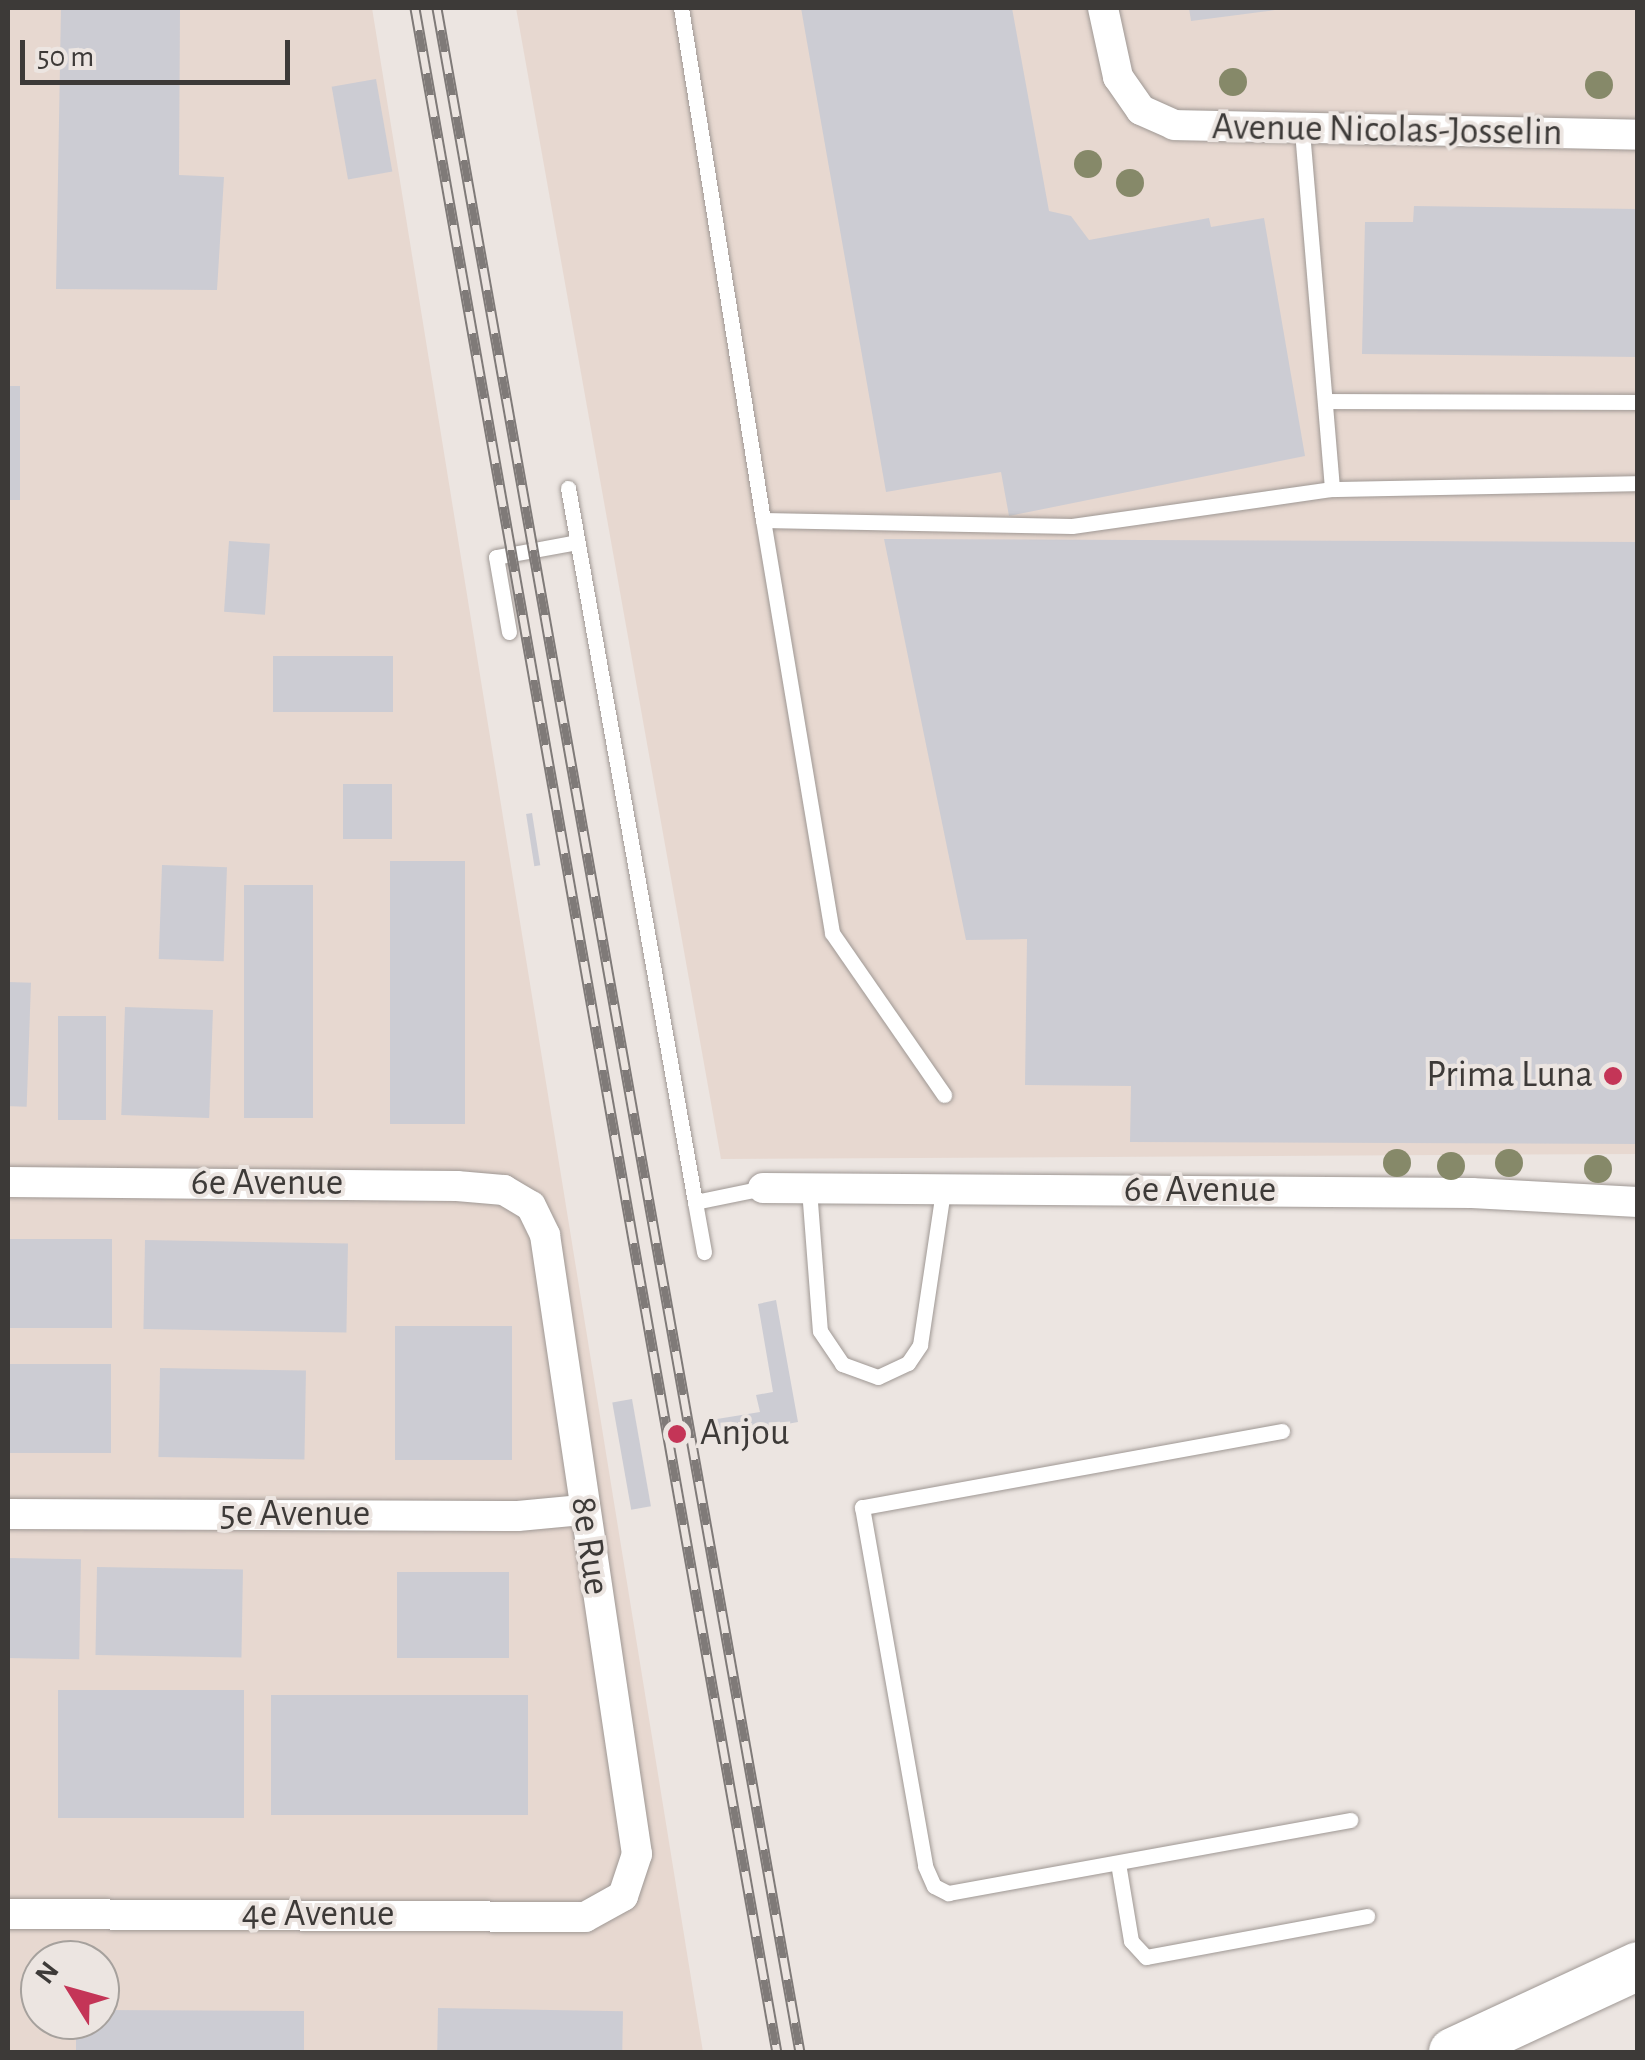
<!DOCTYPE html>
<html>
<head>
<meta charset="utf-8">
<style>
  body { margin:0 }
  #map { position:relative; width:1645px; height:2060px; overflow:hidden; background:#ece5e1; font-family:"Alegreya Sans",sans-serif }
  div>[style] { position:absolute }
  .built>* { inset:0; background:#e7d8d0 }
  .building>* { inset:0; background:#ccccd3; transform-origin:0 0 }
  .roads { filter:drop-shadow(0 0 2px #9f9894) drop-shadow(0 0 2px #9f9894) }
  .lane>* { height:15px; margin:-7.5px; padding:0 7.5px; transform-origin:7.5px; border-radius:7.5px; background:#fff }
  .street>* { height:30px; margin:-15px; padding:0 15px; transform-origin:15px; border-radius:15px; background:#fff }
  .primary>* { height:48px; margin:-24px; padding:0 24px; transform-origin:24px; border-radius:24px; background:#fff }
  .rail>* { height:11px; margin-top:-5.5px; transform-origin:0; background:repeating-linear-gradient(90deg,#ece5e1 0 22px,#7f7a78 0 44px); box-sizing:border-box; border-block:2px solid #7f7a78 }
  .trees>* { width:28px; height:28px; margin:-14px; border-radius:50%; background:#868969 }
  .dots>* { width:28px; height:28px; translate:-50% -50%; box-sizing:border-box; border:5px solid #ece5e1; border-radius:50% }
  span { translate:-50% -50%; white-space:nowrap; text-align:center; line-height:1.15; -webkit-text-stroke:8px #ece5e1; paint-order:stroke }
  .street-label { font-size:38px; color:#3d3a38 }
  .poi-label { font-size:38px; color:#3d3a38 }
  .right { translate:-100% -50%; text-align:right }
  .left { translate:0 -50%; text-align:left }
  .frame { position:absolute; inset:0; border:10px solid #3d3a38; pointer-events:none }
  .north { position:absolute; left:20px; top:1940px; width:100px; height:100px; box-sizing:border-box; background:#ece5e1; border:2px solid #a6a19d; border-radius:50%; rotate:307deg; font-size:28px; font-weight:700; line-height:40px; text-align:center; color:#3d3a38 }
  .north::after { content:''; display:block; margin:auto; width:35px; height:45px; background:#c43557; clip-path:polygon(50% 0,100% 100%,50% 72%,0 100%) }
  .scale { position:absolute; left:20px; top:40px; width:270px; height:45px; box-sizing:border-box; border:5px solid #3d3a38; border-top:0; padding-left:12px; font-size:30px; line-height:35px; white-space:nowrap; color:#3d3a38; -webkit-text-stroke:8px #ece5e1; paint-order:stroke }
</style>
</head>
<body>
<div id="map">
  <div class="built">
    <div style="clip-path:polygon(evenodd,8px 8px,372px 8px,703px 2052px,8px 2052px,8px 8px,40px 1960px,100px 1960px,100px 2020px,40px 2020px,40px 1960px)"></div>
    <div style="clip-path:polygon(516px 8px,1637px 8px,1637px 1154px,721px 1159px)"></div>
  </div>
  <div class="building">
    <div style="clip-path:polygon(61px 8px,180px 8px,179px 175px,224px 177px,217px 290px,56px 289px)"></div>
    <div style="clip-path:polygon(801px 8px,1012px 8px,1049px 211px,1071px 216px,1089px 240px,1209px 218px,1211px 227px,1264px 218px,1305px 456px,1009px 516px,1001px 472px,886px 492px)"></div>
    <div style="clip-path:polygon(1189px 8px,1275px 8px,1275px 10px,1191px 21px)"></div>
    <div style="left:376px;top:79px;width:94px;height:45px;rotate:80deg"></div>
    <div style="clip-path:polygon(1414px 206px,1638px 209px,1638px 357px,1362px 354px,1365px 222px,1413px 222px)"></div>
    <div style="left:8px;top:386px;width:12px;height:114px"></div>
    <div style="clip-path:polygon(884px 539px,1638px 542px,1638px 1144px,1130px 1142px,1131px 1086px,1025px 1085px,1027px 939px,966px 940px)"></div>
    <div style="left:229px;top:541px;width:41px;height:71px;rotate:4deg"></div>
    <div style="left:273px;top:656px;width:120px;height:56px"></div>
    <div style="left:343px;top:784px;width:49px;height:55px"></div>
    <div style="left:532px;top:813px;width:53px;height:6px;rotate:81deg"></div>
    <div style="left:390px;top:861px;width:75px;height:263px"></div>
    <div style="left:162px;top:865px;width:65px;height:94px;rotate:2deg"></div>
    <div style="left:244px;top:885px;width:69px;height:233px"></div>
    <div style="left:8px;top:982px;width:23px;height:124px;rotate:2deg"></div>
    <div style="left:125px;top:1007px;width:88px;height:108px;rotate:2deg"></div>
    <div style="left:58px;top:1016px;width:48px;height:104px"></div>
    <div style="left:112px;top:1239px;width:89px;height:104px;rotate:90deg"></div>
    <div style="left:145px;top:1240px;width:203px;height:89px;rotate:1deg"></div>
    <div style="clip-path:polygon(776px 1300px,798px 1422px,721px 1436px,717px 1419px,760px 1412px,756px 1395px,773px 1392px,758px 1304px)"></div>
    <div style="left:395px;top:1326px;width:117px;height:134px"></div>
    <div style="left:111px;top:1364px;width:89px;height:103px;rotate:90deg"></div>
    <div style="left:160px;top:1368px;width:146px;height:89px;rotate:1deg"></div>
    <div style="left:632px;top:1399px;width:109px;height:20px;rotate:80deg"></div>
    <div style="left:8px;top:1558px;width:73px;height:100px;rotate:1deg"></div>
    <div style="left:97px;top:1567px;width:146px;height:88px;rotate:1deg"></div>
    <div style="left:397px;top:1572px;width:112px;height:86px"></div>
    <div style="left:58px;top:1690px;width:186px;height:128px"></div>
    <div style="left:271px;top:1695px;width:257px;height:120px"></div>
    <div style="left:438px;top:2008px;width:185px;height:44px;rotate:1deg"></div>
    <div style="clip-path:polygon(100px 2010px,304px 2011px,304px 2052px,76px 2052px,76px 2020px,100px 2020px)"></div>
  </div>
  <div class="roads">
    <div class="lane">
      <div style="left:681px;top:8px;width:519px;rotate:80.9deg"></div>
      <div style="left:763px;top:520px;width:309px;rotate:1.1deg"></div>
      <div style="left:1072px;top:526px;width:263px;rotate:-8.1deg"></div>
      <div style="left:1332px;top:489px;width:306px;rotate:-1.1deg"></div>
      <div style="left:1302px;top:131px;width:359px;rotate:85.2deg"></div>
      <div style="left:1325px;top:401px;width:313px;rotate:0.2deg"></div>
      <div style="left:568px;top:488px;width:725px;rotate:79.91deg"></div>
      <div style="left:695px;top:1202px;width:69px;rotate:-11.6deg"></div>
      <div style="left:763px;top:520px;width:419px;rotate:80.5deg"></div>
      <div style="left:832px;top:933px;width:197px;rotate:55.3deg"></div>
      <div style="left:509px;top:632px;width:76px;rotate:-99.8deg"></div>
      <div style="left:496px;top:557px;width:82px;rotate:-10.5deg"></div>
      <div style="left:809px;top:1189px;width:142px;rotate:85.6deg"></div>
      <div style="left:820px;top:1331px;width:40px;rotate:56deg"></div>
      <div style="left:842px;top:1364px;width:38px;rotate:20deg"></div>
      <div style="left:878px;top:1377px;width:33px;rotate:-25deg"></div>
      <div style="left:908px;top:1363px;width:22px;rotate:-56deg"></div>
      <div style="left:920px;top:1345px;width:156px;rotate:-81.5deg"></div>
      <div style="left:695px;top:1202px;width:51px;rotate:79.8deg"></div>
      <div style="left:1282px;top:1431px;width:427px;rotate:169.7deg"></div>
      <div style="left:862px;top:1507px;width:364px;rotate:80deg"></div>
      <div style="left:925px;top:1866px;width:22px;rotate:66deg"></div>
      <div style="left:934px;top:1886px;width:16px;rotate:27deg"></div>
      <div style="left:948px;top:1893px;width:409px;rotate:-10.3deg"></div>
      <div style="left:1118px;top:1863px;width:79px;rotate:80.5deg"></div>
      <div style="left:1131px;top:1941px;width:22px;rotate:47deg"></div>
      <div style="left:1146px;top:1957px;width:225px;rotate:-10.5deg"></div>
    </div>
    <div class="street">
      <div style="left:1103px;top:8px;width:71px;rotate:77.7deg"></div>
      <div style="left:1118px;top:77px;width:40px;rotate:55.1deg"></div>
      <div style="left:1141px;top:110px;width:36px;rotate:24deg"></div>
      <div style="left:1174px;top:125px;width:464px;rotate:1.2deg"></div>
      <div style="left:8px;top:1182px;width:449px;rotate:0.5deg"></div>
      <div style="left:457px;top:1186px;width:47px;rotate:4.9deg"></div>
      <div style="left:504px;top:1190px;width:31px;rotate:31deg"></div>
      <div style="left:531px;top:1206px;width:32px;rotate:64deg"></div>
      <div style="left:545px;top:1235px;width:626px;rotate:81.55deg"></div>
      <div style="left:637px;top:1854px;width:44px;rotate:108.4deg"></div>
      <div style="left:623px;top:1896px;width:43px;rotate:151.1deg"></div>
      <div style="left:585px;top:1917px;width:577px;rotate:-179.7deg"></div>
      <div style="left:763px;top:1188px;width:709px;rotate:0.4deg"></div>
      <div style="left:1472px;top:1193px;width:166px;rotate:3.1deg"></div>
      <div style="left:8px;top:1514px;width:510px;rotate:0.22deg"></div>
      <div style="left:518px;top:1516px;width:64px;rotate:-5.4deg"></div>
    </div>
    <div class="primary">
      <div style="left:1453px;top:2052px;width:204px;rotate:-24.9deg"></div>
    </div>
  </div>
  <div class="rail">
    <div style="left:415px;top:8px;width:2076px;rotate:79.96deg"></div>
    <div style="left:437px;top:8px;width:2076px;rotate:79.93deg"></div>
  </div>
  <div class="trees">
    <div style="left:1233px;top:82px"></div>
    <div style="left:1599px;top:85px"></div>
    <div style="left:1088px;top:164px"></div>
    <div style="left:1130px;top:183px"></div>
    <div style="left:1397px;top:1163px"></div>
    <div style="left:1509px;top:1163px"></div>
    <div style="left:1451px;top:1166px"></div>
    <div style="left:1598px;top:1169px"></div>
  </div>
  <div class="dots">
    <div style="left:1613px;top:1076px;background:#c43557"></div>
    <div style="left:677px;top:1434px;background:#c43557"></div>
  </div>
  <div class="street-label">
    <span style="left:1387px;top:131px;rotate:1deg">Avenue Nicolas-Josselin</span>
    <span style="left:267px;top:1184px">6e Avenue</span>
    <span style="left:1200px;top:1191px">6e Avenue</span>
    <span style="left:295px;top:1515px">5e Avenue</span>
    <span style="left:589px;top:1546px;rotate:82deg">8e Rue</span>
    <span style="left:318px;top:1915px">4e Avenue</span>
  </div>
  <div class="poi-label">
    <span class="right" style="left:1593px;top:1076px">Prima Luna</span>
    <span class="left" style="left:700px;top:1434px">Anjou</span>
  </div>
  <div class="frame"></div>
  <div class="north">N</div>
  <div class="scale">50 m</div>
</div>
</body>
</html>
